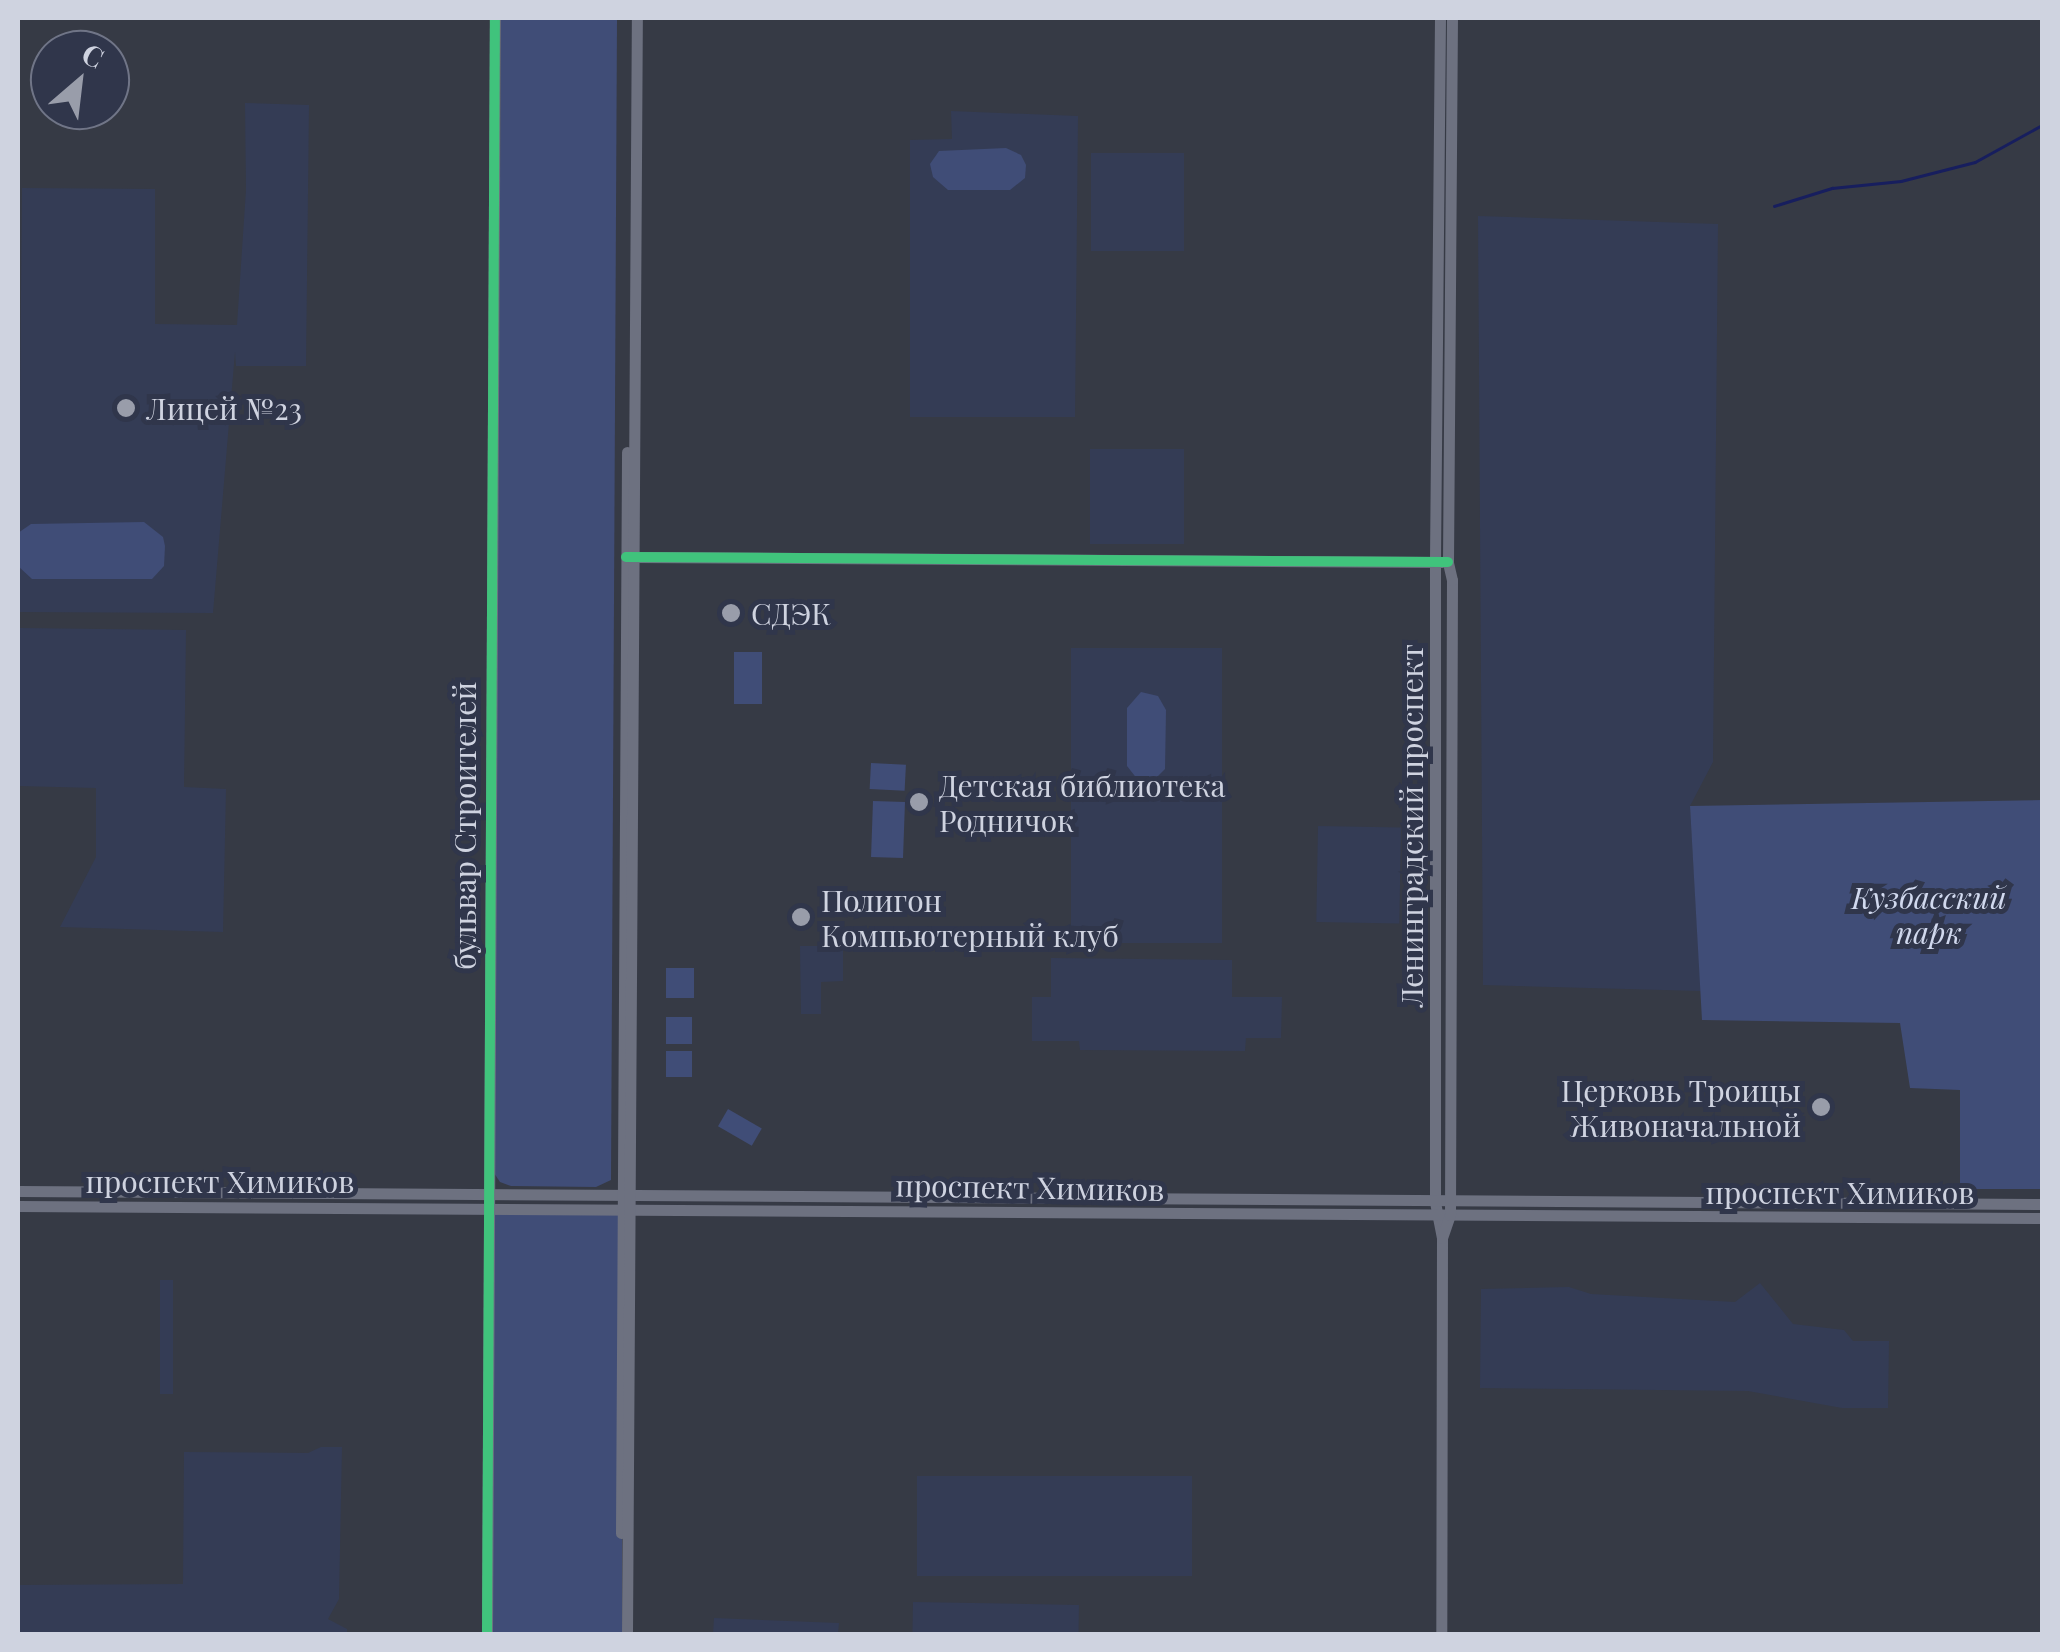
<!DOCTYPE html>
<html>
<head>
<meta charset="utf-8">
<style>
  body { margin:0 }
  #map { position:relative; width:2060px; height:1652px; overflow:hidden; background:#363a45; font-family:"Playfair Display",serif }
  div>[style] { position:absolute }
  .built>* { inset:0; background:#343c55; transform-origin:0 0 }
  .green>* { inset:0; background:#404d77; transform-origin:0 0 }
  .stream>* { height:2.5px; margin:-1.25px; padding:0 1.25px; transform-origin:1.25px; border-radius:1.25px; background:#171e5e }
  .secondary>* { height:11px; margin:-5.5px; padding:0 5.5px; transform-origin:5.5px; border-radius:5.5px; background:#6d7180 }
  .cycleway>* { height:10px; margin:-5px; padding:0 5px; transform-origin:5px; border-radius:5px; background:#40c37c }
  .dots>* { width:28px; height:28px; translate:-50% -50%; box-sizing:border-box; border:5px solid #30364b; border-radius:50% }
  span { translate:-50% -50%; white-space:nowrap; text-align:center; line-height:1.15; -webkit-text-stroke:10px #30364b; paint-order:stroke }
  .poi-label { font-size:30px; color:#cfd3e0 }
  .left { translate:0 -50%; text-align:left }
  .right { translate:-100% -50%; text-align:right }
  .street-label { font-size:30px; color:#cfd3e0 }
  .park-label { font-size:30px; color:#d1d9ee; font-style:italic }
  .frame { position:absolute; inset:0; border:20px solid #cfd3e0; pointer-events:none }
  .north { position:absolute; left:30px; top:30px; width:100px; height:100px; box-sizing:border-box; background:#30364b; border:2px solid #707587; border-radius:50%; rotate:28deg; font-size:28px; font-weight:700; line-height:40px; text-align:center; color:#cfd3e0 }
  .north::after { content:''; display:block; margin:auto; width:35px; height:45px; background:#999daa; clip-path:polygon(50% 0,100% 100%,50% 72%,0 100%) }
</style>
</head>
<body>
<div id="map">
  <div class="built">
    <div style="clip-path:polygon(245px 103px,309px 105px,306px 366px,236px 366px,235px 352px,213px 613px,18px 612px,22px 188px,155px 189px,155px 324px,237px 325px,246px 190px)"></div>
    <div style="clip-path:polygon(951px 111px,1078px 116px,1075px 417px,910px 417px,910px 140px,952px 139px)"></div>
    <div style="left:1091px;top:153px;width:93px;height:98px"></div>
    <div style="clip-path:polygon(1478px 216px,1718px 224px,1713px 762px,1690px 806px,1701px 991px,1483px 985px)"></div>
    <div style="left:1090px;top:449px;width:94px;height:95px"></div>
    <div style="clip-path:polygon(20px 628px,186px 630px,184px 787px,226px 789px,223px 932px,60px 927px,96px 857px,96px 788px,18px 786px)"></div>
    <div style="left:1071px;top:648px;width:151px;height:295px"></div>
    <div style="left:1318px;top:826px;width:83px;height:96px;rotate:1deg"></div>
    <div style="clip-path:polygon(800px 946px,843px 946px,843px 981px,821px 982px,821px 1014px,801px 1014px)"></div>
    <div style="clip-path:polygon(1051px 958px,1232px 960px,1232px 997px,1282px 997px,1281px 1038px,1246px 1038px,1245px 1051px,1080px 1050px,1079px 1041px,1032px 1041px,1032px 997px,1051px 997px)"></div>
    <div style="left:160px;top:1280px;width:13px;height:114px"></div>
    <div style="clip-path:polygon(1760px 1283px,1793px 1324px,1844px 1330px,1853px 1341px,1889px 1341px,1888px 1408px,1842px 1408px,1748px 1391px,1480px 1388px,1481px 1289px,1569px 1287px,1591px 1294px,1735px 1302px)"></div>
    <div style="clip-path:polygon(321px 1447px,342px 1447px,339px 1599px,328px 1619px,347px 1629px,347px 1634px,18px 1634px,18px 1585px,183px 1584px,184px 1452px,308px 1453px)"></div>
    <div style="left:917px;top:1476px;width:275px;height:100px"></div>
    <div style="left:913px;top:1602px;width:166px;height:32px;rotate:1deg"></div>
    <div style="clip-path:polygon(714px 1618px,839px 1623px,838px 1634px,713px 1634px)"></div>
  </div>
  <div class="green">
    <div style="clip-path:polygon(501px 18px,617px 18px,611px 1180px,596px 1187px,511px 1186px,500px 1182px,494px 1173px)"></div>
    <div style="clip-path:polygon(1006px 148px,1021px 155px,1026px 165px,1025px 178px,1010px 190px,948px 190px,933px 177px,930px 164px,939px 151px)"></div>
    <div style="clip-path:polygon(144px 522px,163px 537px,165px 546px,164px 566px,152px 579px,32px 579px,18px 566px,18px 533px,31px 524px)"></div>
    <div style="left:734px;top:652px;width:28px;height:52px"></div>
    <div style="clip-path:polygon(1141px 692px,1158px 696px,1166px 710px,1165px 769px,1151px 783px,1138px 780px,1127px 766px,1127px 708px)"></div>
    <div style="left:871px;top:763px;width:35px;height:26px;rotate:3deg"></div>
    <div style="clip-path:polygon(2042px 800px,2042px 1189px,1960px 1189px,1960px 1090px,1910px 1088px,1900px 1023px,1702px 1020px,1690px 806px)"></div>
    <div style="left:873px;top:801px;width:32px;height:56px;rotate:2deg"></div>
    <div style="left:666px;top:968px;width:28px;height:30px"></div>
    <div style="left:666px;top:1017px;width:26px;height:27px"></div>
    <div style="left:666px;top:1051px;width:26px;height:26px"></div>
    <div style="left:728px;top:1109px;width:39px;height:20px;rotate:30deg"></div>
    <div style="left:488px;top:1207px;width:134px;height:427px"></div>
  </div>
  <div class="stream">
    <div style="left:1774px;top:206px;width:61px;rotate:-17.2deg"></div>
    <div style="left:1832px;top:188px;width:69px;rotate:-5.8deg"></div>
    <div style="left:1901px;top:181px;width:76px;rotate:-14.4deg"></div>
    <div style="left:1975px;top:162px;width:77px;rotate:-28.9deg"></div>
  </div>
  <div class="secondary">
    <div style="left:1440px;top:18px;width:545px;rotate:90.53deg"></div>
    <div style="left:1435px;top:563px;width:639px;rotate:90deg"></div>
    <div style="left:1435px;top:1202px;width:37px;rotate:79deg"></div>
    <div style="left:1442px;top:1238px;width:396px;rotate:90.1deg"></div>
    <div style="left:631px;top:557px;width:811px;rotate:0.35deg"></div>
    <div style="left:18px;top:1191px;width:2024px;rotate:0.37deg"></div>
    <div style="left:18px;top:1206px;width:2024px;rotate:0.34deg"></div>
    <div style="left:1442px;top:1238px;width:24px;rotate:-71deg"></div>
    <div style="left:1450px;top:1215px;width:635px;rotate:-89.82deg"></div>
    <div style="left:1452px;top:580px;width:18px;rotate:-103deg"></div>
    <div style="left:1448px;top:562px;width:544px;rotate:-89.58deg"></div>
    <div style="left:621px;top:1533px;width:1081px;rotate:-89.68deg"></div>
    <div style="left:487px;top:1634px;width:1616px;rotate:-89.72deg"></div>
    <div style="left:627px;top:1634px;width:1616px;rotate:-89.65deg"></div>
  </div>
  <div class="cycleway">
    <div style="left:626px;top:557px;width:822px;rotate:0.35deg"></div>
    <div style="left:487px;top:1634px;width:1616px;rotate:-89.72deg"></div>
  </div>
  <div class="dots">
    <div style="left:126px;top:408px;background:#999daa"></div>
    <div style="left:731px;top:613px;background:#999daa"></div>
    <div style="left:919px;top:802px;background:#999daa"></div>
    <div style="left:801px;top:917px;background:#999daa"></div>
    <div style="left:1821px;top:1107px;background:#999daa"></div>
  </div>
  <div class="poi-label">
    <span class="left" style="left:146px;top:408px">Лицей №23</span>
    <span class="left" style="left:751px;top:613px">СДЭК</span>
    <span class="left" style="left:939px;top:802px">Детская библиотека<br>Родничок</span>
    <span class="left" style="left:821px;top:917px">Полигон<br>Компьютерный клуб</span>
    <span class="right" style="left:1801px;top:1107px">Церковь Троицы<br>Живоначальной</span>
  </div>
  <div class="street-label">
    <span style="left:464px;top:826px;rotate:-90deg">бульвар Строителей</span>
    <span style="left:1411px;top:826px;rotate:-90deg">Ленинградский проспект</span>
    <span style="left:220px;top:1181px">проспект Химиков</span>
    <span style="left:1030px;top:1187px;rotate:1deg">проспект Химиков</span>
    <span style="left:1840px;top:1192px">проспект Химиков</span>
  </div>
  <div class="park-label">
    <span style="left:1929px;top:914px">Кузбасский<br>парк</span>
  </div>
  <div class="frame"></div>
  <div class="north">С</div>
</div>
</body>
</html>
